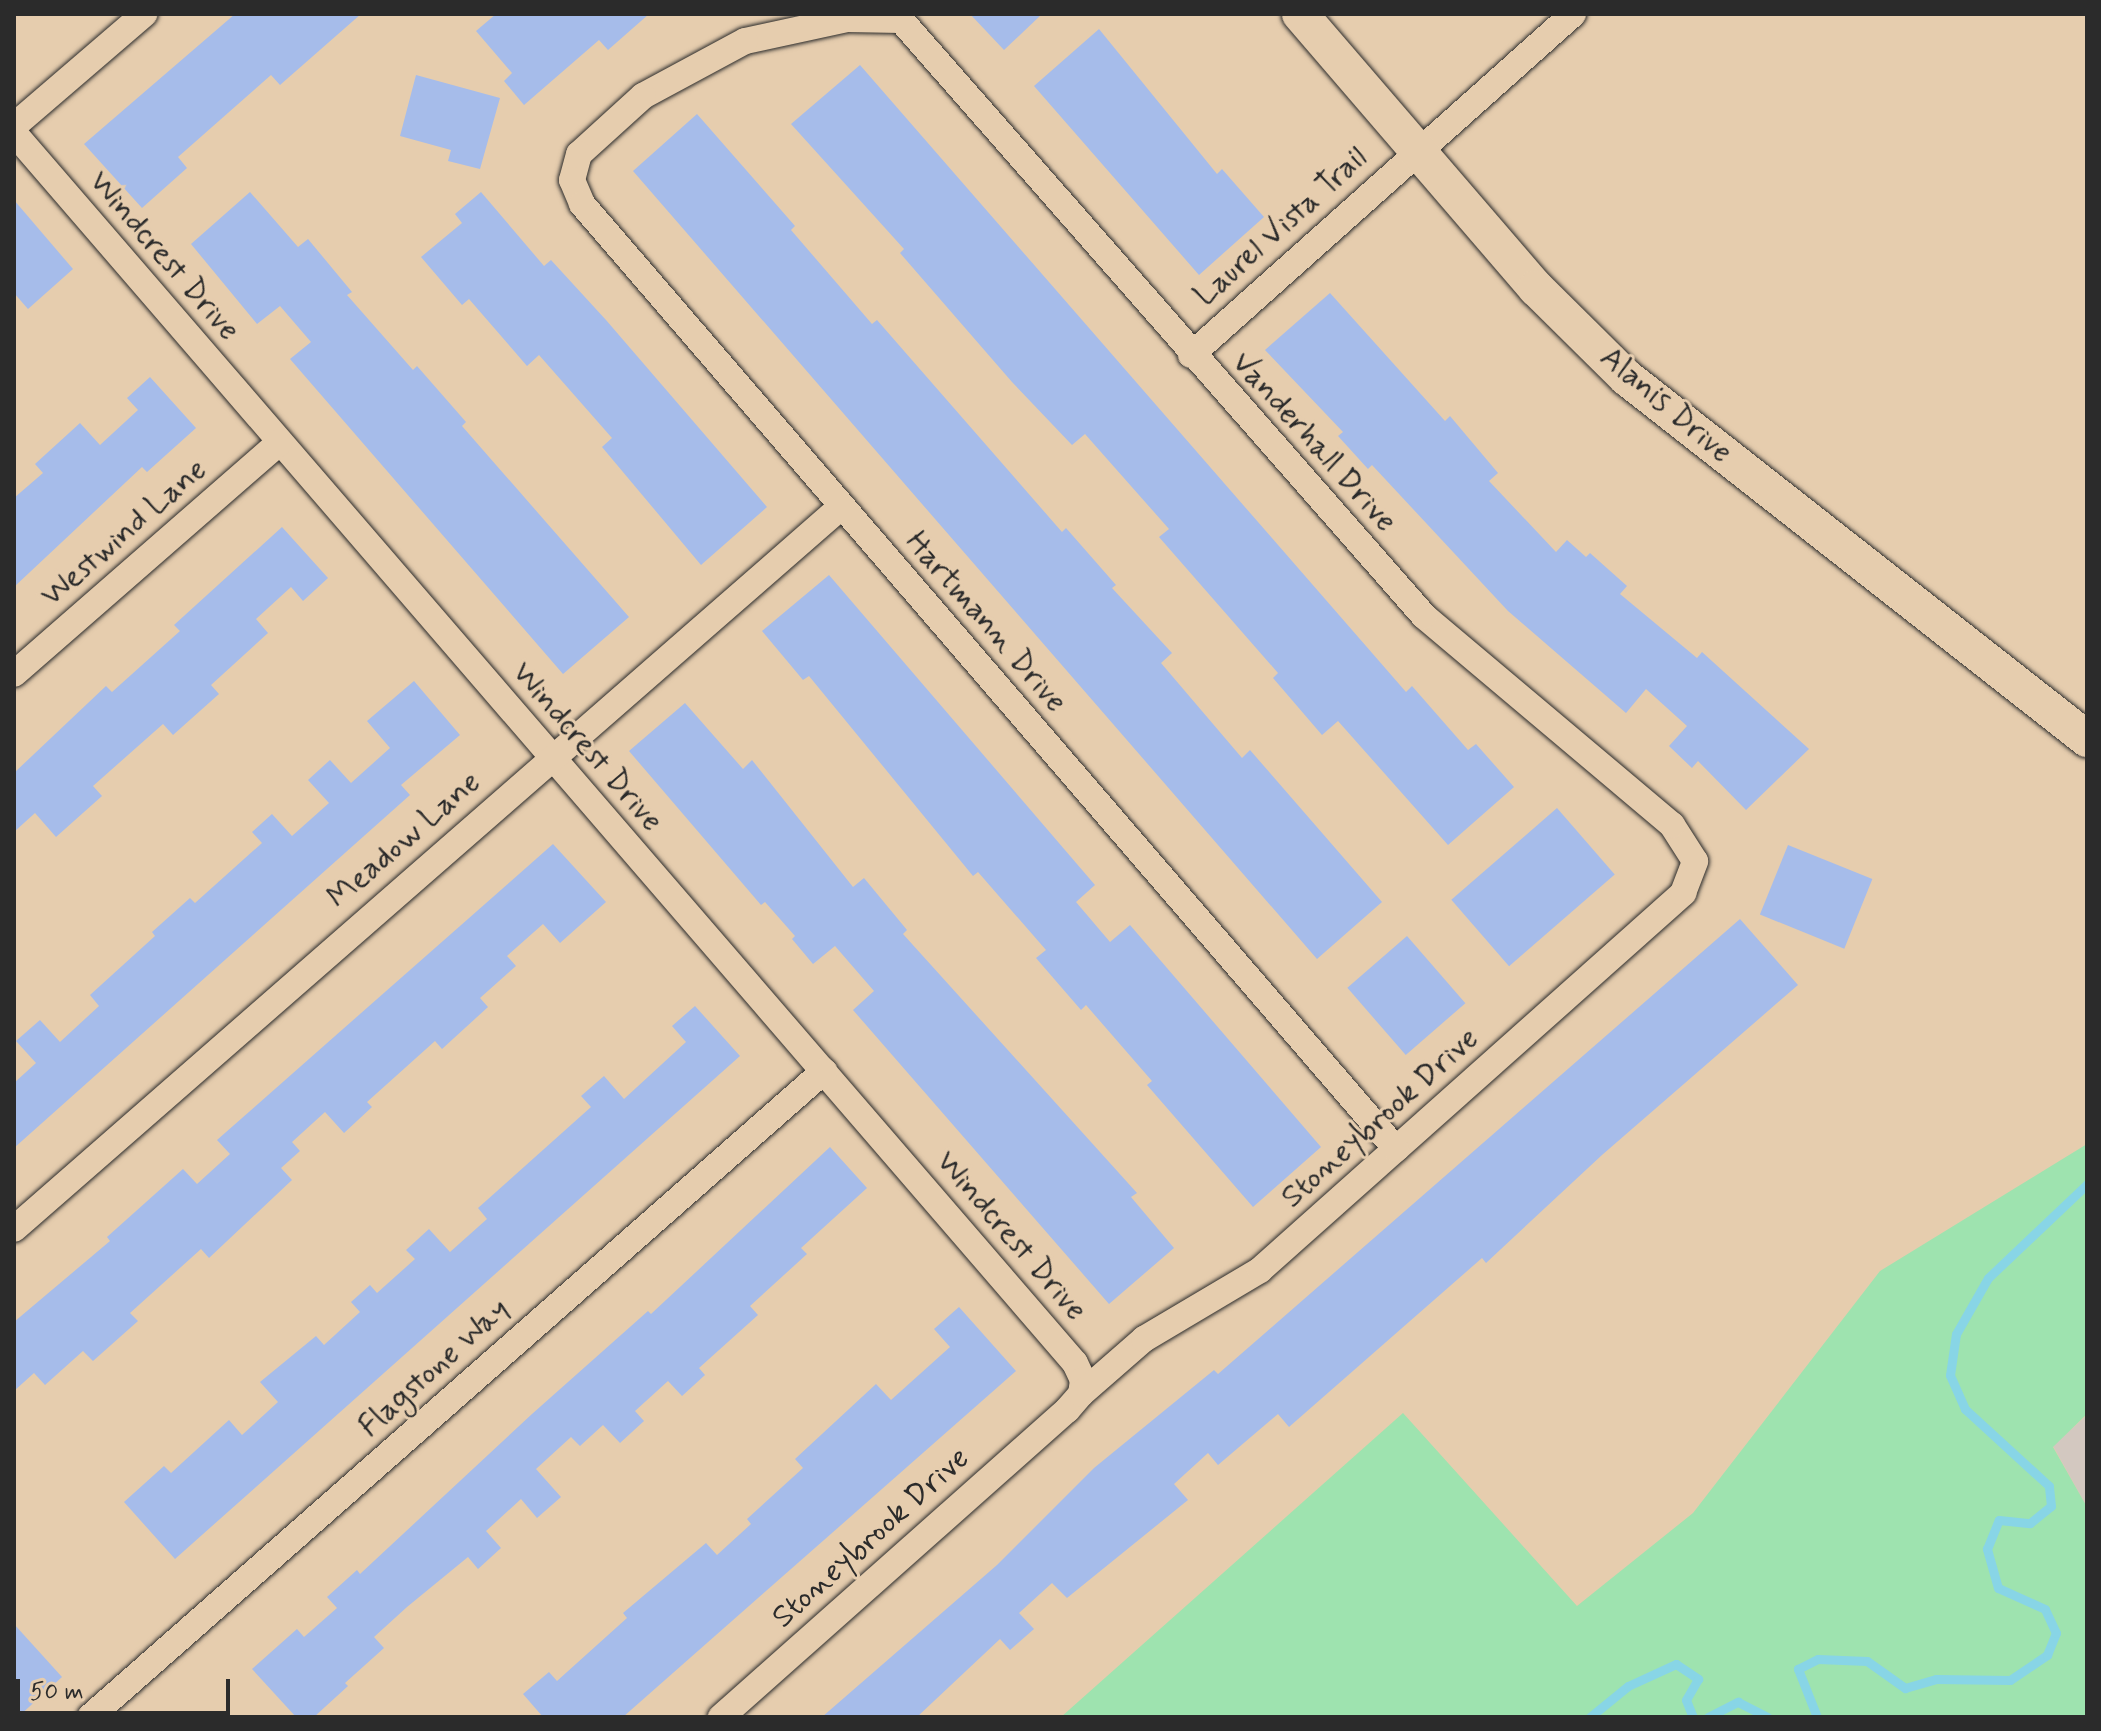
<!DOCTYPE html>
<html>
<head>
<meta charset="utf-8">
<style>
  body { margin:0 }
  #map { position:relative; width:2101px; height:1731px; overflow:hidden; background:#e6cdae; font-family:Mynerve,sans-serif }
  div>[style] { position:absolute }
  .built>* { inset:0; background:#d3c8c0 }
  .green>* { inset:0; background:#9ee3af }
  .stream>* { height:9px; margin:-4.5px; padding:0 4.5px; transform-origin:4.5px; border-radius:4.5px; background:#88d5e6 }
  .building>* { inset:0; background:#a6bcea; transform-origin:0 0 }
  .roads { filter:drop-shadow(0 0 2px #2b2b2b) drop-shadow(0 0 2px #2b2b2b) }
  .street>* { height:26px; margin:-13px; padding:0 13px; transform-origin:13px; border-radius:13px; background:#e6cdae }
  .secondary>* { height:36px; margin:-18px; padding:0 18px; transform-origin:18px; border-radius:18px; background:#e6cdae }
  span { translate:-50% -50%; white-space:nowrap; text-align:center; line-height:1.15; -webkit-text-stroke:6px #e6cdae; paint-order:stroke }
  .street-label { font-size:32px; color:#2b2b2b }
  .frame { position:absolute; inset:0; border:16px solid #2b2b2b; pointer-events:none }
  .scale { position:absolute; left:16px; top:1679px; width:214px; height:36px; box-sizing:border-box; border:4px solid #2b2b2b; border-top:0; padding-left:10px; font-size:24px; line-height:28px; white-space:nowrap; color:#2b2b2b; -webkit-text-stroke:6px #e6cdae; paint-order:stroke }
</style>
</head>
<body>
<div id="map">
  <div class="built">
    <div style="clip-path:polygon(2087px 1415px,2087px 1507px,2053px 1446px)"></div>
  </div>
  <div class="green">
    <div style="clip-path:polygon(2087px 1144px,2087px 1414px,2053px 1447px,2087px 1507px,2087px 1717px,1061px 1717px,1403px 1413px,1577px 1606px,1693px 1513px,1880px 1271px)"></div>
  </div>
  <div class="stream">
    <div style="left:1590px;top:1717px;width:49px;rotate:-39.2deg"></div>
    <div style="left:1628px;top:1686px;width:53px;rotate:-24.6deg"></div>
    <div style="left:1676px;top:1664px;width:27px;rotate:34deg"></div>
    <div style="left:1698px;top:1679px;width:24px;rotate:120deg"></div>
    <div style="left:1686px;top:1700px;width:18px;rotate:68deg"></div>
    <div style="left:1708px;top:1717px;width:34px;rotate:-27deg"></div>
    <div style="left:1738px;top:1702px;width:33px;rotate:27deg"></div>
    <div style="left:1817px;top:1717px;width:52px;rotate:-111.6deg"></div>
    <div style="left:1798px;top:1669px;width:22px;rotate:-27deg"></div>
    <div style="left:1818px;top:1659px;width:49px;rotate:2.3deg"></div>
    <div style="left:1867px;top:1661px;width:47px;rotate:35.4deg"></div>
    <div style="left:1905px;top:1688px;width:32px;rotate:-16deg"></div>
    <div style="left:1936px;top:1679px;width:74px;rotate:0.8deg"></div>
    <div style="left:2010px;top:1680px;width:45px;rotate:-34deg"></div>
    <div style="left:2047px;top:1655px;width:24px;rotate:-68deg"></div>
    <div style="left:2056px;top:1633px;width:26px;rotate:-115deg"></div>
    <div style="left:2045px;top:1609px;width:51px;rotate:-155.9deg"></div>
    <div style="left:1998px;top:1588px;width:41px;rotate:-105.8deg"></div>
    <div style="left:1987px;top:1549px;width:31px;rotate:-68deg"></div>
    <div style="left:1999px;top:1520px;width:31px;rotate:6deg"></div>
    <div style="left:2030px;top:1523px;width:27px;rotate:-39deg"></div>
    <div style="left:2051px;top:1506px;width:20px;rotate:-96deg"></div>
    <div style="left:2049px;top:1486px;width:114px;rotate:-137.5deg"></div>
    <div style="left:1965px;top:1409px;width:37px;rotate:-114deg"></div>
    <div style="left:1950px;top:1375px;width:41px;rotate:-81.7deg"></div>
    <div style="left:1956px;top:1334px;width:64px;rotate:-60.3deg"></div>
    <div style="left:1988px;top:1278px;width:137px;rotate:-43.5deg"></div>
  </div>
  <div class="building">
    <div style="clip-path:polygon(235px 14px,361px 14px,280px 85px,271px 75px,178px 157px,187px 168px,142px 208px,84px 144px)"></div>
    <div style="clip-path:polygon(496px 14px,649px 14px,608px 50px,599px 40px,524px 105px,504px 81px,512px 73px,476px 31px)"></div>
    <div style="clip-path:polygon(970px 14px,1042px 14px,1004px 50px)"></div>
    <div style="clip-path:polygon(1099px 29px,1217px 174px,1222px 169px,1264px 217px,1199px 275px,1034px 86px)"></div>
    <div style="clip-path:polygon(860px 65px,1406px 692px,1412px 686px,1468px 750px,1476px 744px,1514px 787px,1448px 845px,1338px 721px,1322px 735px,1273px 678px,1278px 673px,1159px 537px,1169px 529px,1085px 434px,1072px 445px,1012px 382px,900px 253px,904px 249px,791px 124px)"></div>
    <div style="clip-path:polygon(416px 75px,500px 98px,480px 169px,448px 161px,451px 150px,400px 136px)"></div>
    <div style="clip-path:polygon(697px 114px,795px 226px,791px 230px,872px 324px,877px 320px,1062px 532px,1066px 528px,1116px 585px,1112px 588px,1172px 653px,1161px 663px,1242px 758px,1250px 750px,1382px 902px,1317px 959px,633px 171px)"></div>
    <div style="clip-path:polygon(250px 192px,298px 247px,308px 239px,352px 292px,347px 295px,413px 370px,417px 366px,466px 422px,462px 426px,629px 617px,563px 674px,290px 359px,311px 342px,280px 306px,257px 324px,191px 244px)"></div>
    <div style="clip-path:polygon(481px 192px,544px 266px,551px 260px,606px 320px,767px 507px,701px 565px,602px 447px,612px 438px,539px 355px,527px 366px,469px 299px,462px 305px,421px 257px,462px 223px,455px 214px)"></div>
    <div style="clip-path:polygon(14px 200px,73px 269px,28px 309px,14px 293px)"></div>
    <div style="clip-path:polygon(1330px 293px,1445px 421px,1450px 416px,1498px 473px,1489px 481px,1556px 552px,1567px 540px,1586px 557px,1590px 553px,1627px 586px,1620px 594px,1697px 658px,1702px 652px,1809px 749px,1746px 810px,1698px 761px,1692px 768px,1669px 746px,1687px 726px,1646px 689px,1626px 713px,1508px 611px,1372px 465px,1368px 469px,1338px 436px,1343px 432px,1265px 350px)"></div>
    <div style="clip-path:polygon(150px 377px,196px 428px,147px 472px,142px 467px,14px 587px,14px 498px,43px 473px,35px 464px,80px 423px,100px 445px,138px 410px,127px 398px)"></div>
    <div style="clip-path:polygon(282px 527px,328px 578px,303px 601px,291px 587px,256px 619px,268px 633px,211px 685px,219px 694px,173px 735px,163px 724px,93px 786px,102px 796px,56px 837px,35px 813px,14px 832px,14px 773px,106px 686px,112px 692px,180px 631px,174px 625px)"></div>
    <div style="clip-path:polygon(829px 575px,1095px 885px,1076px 902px,1110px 942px,1130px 925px,1321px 1147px,1253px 1207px,1147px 1085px,1152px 1081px,1086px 1005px,1081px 1010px,1036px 958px,1046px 950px,978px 872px,973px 876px,809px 676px,803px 680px,762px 631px)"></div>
    <div style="clip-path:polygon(414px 681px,460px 735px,401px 785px,410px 795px,14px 1148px,14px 1083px,36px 1063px,16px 1041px,40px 1020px,60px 1042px,99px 1006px,90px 995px,155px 936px,152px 932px,190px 898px,195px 903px,262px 843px,252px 832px,272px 814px,292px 836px,329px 803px,308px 780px,330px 760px,351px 783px,390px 748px,367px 721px)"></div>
    <div style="clip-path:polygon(685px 703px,743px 769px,752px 760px,853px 887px,864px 878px,907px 930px,903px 934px,1137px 1193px,1131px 1197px,1174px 1248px,1109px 1304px,853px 1010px,874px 991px,835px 946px,813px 964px,792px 939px,795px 936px,765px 902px,761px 905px,629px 751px)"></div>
    <div style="left:1557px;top:808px;width:88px;height:140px;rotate:49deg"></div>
    <div style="clip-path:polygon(553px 844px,606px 902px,560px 943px,543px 924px,507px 956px,516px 966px,480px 998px,488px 1007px,442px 1049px,435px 1041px,367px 1102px,372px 1107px,344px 1133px,325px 1112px,292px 1142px,300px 1151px,281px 1168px,292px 1180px,209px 1258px,201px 1249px,130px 1313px,138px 1321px,93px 1361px,83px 1351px,45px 1385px,34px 1373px,14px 1391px,14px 1322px,110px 1241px,107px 1237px,183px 1169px,197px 1184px,230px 1154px,217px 1140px)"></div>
    <div style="left:1788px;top:845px;width:91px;height:75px;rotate:22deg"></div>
    <div style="clip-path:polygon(1740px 919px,1798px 985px,1602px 1155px,1486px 1263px,1482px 1258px,1289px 1427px,1278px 1414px,1218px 1465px,1208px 1453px,1174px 1484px,1188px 1500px,1067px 1598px,1052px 1583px,1019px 1613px,1034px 1629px,1010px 1650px,1000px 1639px,917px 1717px,822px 1717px,997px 1565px,1094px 1468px,1214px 1370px,1218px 1374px)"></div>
    <div style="left:1407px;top:936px;width:89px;height:79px;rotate:49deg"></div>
    <div style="clip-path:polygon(695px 1006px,740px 1056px,175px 1559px,124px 1502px,164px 1466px,171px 1473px,229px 1420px,242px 1435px,278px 1402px,260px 1382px,316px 1336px,324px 1345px,360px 1312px,351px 1302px,370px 1285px,377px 1293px,415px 1259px,406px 1250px,429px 1229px,450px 1252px,487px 1219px,478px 1208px,591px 1107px,581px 1096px,604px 1076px,624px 1099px,686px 1042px,672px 1026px)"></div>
    <div style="clip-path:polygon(830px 1147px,867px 1188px,801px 1248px,807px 1254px,750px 1306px,758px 1315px,699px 1368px,705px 1375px,682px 1396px,668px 1381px,635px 1411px,644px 1421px,620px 1443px,603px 1425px,580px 1446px,571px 1437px,536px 1469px,561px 1497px,537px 1518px,521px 1499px,486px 1531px,501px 1548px,478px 1569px,468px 1557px,407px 1607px,374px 1637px,384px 1648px,345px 1683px,348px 1686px,314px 1717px,296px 1717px,252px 1669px,297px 1629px,304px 1637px,337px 1608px,327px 1597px,357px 1570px,360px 1574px,532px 1414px,648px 1311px,651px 1314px)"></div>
    <div style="clip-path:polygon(959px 1307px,1016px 1371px,623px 1717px,543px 1717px,523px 1694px,549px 1672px,557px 1681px,627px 1618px,623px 1613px,706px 1543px,717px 1555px,751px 1524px,747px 1519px,803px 1468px,795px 1459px,876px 1384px,891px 1400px,950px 1347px,934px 1329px)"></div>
    <div style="clip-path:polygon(14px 1624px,62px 1677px,18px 1717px,14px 1717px)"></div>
  </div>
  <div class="roads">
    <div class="street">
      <div style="left:14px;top:126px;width:172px;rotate:-40.7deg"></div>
      <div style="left:14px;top:133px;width:1624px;rotate:49.22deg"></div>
      <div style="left:1075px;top:1363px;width:19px;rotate:65deg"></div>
      <div style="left:1083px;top:1380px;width:14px;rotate:98deg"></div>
      <div style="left:1081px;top:1394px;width:21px;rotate:131deg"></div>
      <div style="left:1067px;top:1410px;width:463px;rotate:138.4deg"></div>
      <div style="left:1191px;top:355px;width:512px;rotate:-41.75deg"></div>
      <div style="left:14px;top:674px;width:352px;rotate:-41.1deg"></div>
      <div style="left:14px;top:1229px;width:1099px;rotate:-41.13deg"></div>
      <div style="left:1081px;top:1394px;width:84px;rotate:-41.1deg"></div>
      <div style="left:1144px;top:1339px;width:135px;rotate:-30.7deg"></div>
      <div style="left:1260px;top:1270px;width:182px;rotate:-41.7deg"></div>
      <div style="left:1396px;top:1149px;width:385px;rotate:-41.7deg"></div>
      <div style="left:1683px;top:893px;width:34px;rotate:-69deg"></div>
      <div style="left:1695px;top:861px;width:43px;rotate:-122.6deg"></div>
      <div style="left:1672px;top:825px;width:324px;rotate:-139.9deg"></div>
      <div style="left:1424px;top:616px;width:793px;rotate:-131.27deg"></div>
      <div style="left:901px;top:20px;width:54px;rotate:-178.9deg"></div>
      <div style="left:847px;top:19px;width:104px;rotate:167.8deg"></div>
      <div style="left:745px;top:41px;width:116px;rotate:151.7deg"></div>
      <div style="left:643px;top:96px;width:86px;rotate:137.8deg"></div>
      <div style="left:579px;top:154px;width:27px;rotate:105deg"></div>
      <div style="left:572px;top:180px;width:26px;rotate:67deg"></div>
      <div style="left:582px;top:204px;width:1247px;rotate:49.26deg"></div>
      <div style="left:90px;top:1717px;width:978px;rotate:-41.35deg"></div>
    </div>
    <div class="secondary">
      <div style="left:1300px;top:14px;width:362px;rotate:49.3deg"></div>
      <div style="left:1536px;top:288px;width:128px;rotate:44.7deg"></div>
      <div style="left:1627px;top:378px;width:585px;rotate:38.12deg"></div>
    </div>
  </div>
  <div class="street-label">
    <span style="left:1281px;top:227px;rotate:-42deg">Laurel Vista Trail</span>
    <span style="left:164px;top:256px;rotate:49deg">Windcrest Drive</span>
    <span style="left:1666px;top:405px;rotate:40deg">Alanis Drive</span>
    <span style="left:1314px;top:442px;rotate:48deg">Vanderhall Drive</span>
    <span style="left:124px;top:533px;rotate:-41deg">Westwind Lane</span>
    <span style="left:986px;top:622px;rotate:49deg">Hartmann Drive</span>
    <span style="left:587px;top:747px;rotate:49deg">Windcrest Drive</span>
    <span style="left:404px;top:840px;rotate:-41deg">Meadow Lane</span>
    <span style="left:1380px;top:1118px;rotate:-42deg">Stoneybrook Drive</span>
    <span style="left:1011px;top:1236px;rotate:49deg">Windcrest Drive</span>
    <span style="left:434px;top:1368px;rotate:-42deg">Flagstone Way</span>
    <span style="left:871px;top:1538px;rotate:-42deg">Stoneybrook Drive</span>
  </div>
  <div class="frame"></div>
  <div class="scale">50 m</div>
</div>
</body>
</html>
